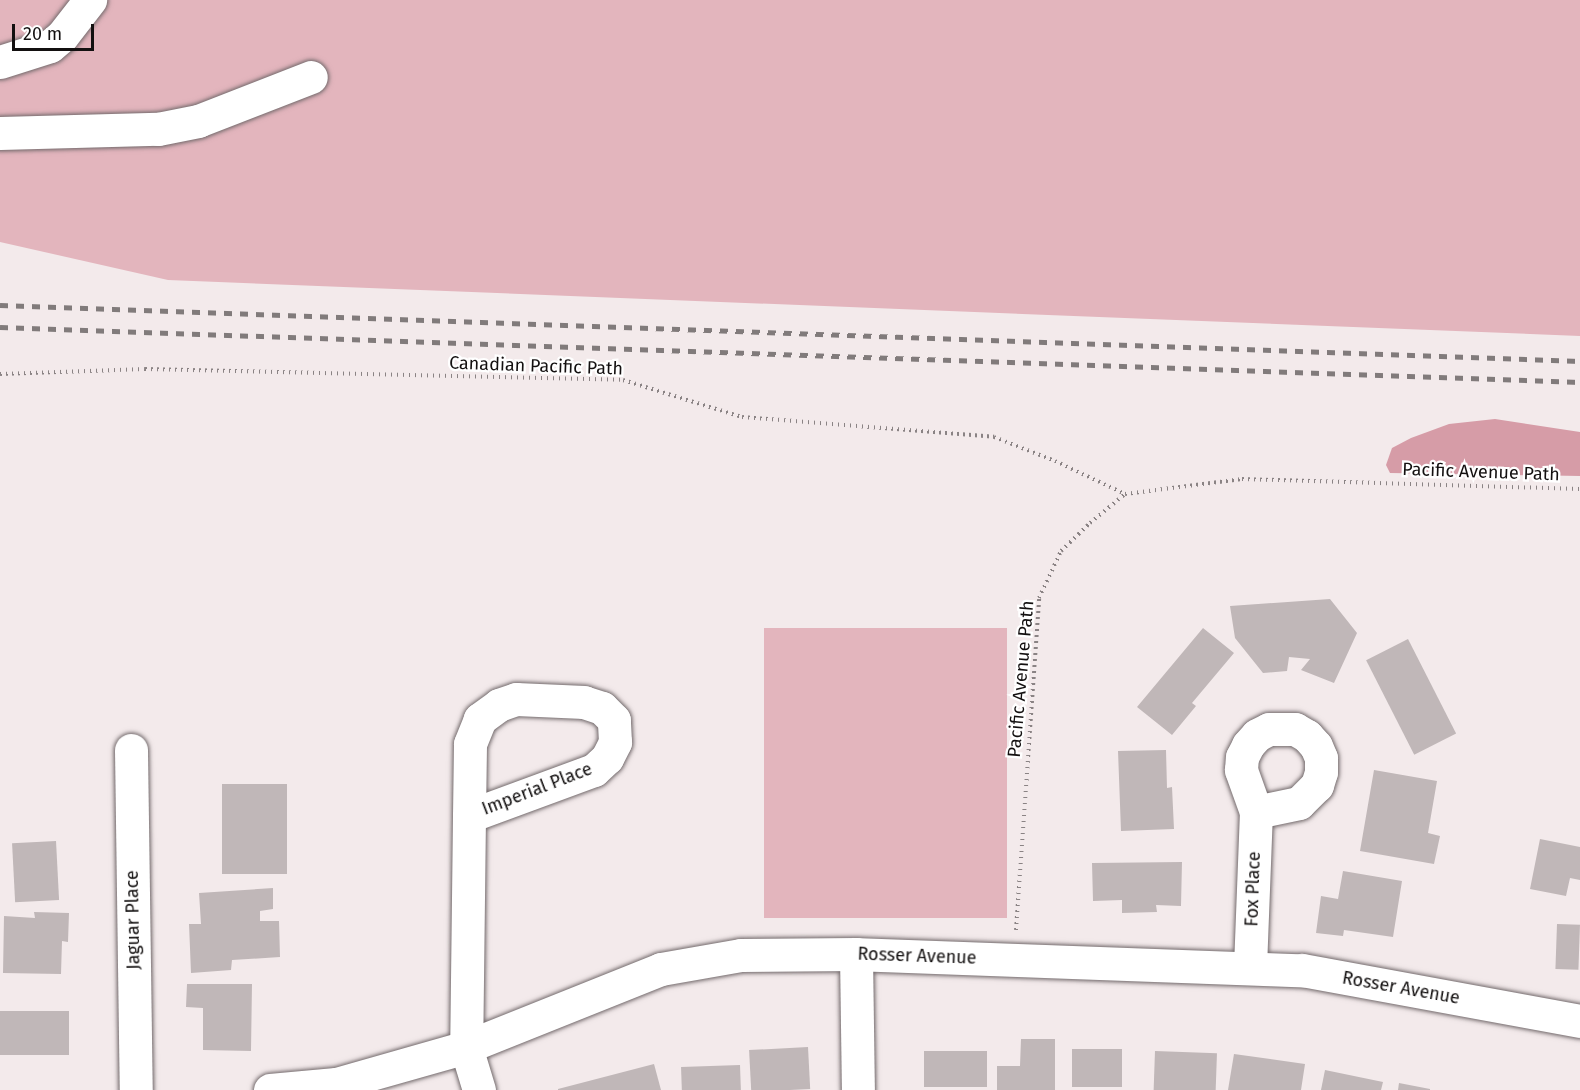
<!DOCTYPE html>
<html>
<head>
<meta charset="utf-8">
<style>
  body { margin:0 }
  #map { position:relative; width:1580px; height:1090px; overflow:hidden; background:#f3eaeb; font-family:"Fira Sans",sans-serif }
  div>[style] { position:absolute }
  .green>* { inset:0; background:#e3b5bd; transform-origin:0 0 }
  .forest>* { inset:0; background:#d69ca7 }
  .building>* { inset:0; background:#c0b7b8; transform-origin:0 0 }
  .path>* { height:4px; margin-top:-2px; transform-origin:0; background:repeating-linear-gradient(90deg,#8a8384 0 1.5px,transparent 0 6px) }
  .roads { filter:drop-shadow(0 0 2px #736a6c) drop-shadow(0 0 2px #736a6c) }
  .minor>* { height:33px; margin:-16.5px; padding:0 16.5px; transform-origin:16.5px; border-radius:16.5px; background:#fff }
  .rail>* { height:4.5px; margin-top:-2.25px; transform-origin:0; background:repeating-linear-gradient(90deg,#817b7b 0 8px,transparent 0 16px) }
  span { translate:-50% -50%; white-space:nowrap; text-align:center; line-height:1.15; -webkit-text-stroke:4.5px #fff; paint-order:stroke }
  .street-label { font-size:18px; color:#131010 }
  .scale { position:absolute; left:12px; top:24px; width:82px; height:27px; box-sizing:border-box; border:3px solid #131010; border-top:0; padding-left:8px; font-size:18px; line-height:21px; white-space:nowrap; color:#131010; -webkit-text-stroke:4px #fff; paint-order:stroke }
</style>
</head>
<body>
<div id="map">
  <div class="green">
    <div style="clip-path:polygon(0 0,1580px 0,1580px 336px,168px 280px,0 242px)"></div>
    <div style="left:764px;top:628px;width:243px;height:290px"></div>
  </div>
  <div class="forest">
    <div style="clip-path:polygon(1495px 419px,1580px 432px,1580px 476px,1390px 473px,1386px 465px,1392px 448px,1411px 438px,1449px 424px)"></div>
  </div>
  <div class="building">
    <div style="clip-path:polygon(1330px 599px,1357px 633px,1334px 683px,1301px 670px,1310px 659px,1289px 657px,1287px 671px,1263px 673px,1235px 638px,1230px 606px)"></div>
    <div style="clip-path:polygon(1203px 628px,1234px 653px,1192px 703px,1196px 706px,1172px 735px,1137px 707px)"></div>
    <div style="left:1408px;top:639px;width:106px;height:47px;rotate:63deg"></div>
    <div style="clip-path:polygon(1166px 750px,1167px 788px,1172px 787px,1174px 829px,1121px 831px,1118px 751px)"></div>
    <div style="clip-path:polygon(1374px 770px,1437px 781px,1428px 833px,1440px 836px,1434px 864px,1360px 851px)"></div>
    <div style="left:222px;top:784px;width:65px;height:90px"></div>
    <div style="clip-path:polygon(1540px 839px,1580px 847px,1580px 880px,1570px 878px,1566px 896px,1530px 889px)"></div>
    <div style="left:56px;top:841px;width:59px;height:44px;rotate:87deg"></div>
    <div style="clip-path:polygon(1182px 862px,1181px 906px,1156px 905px,1157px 912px,1122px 913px,1122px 900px,1093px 901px,1092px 863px)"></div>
    <div style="clip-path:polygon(1343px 871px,1402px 881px,1393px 937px,1344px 930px,1343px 936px,1316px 933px,1321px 896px,1338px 899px)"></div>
    <div style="clip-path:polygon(273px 888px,273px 909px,260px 911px,260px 921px,279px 921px,280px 957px,232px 960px,231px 970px,191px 973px,189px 924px,201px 924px,199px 893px)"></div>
    <div style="clip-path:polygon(34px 912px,69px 913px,68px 942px,62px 941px,61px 974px,3px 973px,4px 916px,35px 918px)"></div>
    <div style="left:1557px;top:924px;width:23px;height:45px;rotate:2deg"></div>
    <div style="clip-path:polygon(187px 984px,252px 984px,251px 1051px,203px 1050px,203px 1008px,186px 1007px)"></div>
    <div style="left:0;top:1011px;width:69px;height:44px"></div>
    <div style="clip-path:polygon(1021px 1039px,1055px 1039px,1055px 1090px,997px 1090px,997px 1066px,1020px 1066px)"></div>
    <div style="left:808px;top:1047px;width:42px;height:59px;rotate:87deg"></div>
    <div style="left:1072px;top:1049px;width:50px;height:38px"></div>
    <div style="left:924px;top:1051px;width:63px;height:36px"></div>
    <div style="left:1155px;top:1051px;width:62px;height:39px;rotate:2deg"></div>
    <div style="clip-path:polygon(1234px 1054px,1305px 1064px,1301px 1090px,1228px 1090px)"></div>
    <div style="clip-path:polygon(654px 1064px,661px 1090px,558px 1090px,558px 1089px)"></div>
    <div style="left:740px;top:1065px;width:25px;height:59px;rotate:88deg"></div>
    <div style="clip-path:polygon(1325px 1070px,1383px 1082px,1381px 1090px,1321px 1090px)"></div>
    <div style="clip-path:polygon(1399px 1083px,1430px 1089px,1430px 1090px,1398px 1090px)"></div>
  </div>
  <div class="path">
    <div style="left:0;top:374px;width:145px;rotate:-2deg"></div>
    <div style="left:145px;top:369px;width:478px;rotate:1.3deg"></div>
    <div style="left:623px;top:380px;width:125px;rotate:17.3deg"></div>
    <div style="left:742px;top:417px;width:253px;rotate:4.5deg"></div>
    <div style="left:994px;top:437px;width:66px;rotate:21.5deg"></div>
    <div style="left:1055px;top:461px;width:77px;rotate:25.2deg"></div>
    <div style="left:1016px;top:930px;width:333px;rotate:-86deg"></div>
    <div style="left:1039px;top:598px;width:52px;rotate:-64.9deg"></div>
    <div style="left:1061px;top:551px;width:40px;rotate:-44deg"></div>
    <div style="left:1090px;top:523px;width:45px;rotate:-39.6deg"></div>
    <div style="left:1125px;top:494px;width:118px;rotate:-7.3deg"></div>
    <div style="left:1242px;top:479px;width:338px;rotate:1.7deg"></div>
  </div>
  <div class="roads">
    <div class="minor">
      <div style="left:0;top:62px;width:52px;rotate:-17.7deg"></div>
      <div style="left:50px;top:46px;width:16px;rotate:-40deg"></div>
      <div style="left:62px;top:36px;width:46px;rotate:-52.1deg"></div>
      <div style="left:0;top:133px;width:158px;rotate:-1.5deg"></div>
      <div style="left:158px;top:129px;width:41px;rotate:-11.3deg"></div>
      <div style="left:198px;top:121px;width:121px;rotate:-21.3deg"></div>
      <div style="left:131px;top:750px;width:340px;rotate:89.2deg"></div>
      <div style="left:469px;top:816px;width:133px;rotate:-20.2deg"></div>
      <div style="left:594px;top:770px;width:18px;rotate:-43deg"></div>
      <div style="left:607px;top:758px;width:18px;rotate:-63deg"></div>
      <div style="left:615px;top:742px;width:22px;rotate:-93deg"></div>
      <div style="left:614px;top:720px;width:17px;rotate:-135deg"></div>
      <div style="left:602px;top:708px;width:19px;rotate:-162deg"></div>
      <div style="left:584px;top:702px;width:68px;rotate:-177.5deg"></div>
      <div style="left:516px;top:699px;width:18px;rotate:161deg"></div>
      <div style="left:499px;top:705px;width:24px;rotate:144deg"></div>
      <div style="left:480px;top:719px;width:27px;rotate:112deg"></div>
      <div style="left:470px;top:744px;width:72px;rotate:90.8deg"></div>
      <div style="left:469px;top:816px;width:231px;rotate:90.7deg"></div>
      <div style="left:466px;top:1047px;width:45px;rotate:73.2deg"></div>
      <div style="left:856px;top:954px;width:136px;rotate:89.2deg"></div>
      <div style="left:1250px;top:967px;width:155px;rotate:-87.8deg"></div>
      <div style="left:1256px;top:812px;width:45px;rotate:-109.7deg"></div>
      <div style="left:1241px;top:770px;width:13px;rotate:-86deg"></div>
      <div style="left:1242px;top:757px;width:13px;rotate:-63deg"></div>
      <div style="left:1248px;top:745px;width:13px;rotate:-48deg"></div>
      <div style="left:1257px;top:735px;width:13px;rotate:-27deg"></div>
      <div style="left:1269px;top:729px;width:26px"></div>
      <div style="left:1295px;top:729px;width:14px;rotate:30deg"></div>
      <div style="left:1307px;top:736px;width:13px;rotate:48deg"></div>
      <div style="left:1316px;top:746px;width:13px;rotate:67deg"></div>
      <div style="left:1321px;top:758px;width:14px;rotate:90deg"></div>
      <div style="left:1321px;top:772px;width:14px;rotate:107deg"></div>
      <div style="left:1317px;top:785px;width:25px;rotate:135deg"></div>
      <div style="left:1299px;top:803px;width:44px;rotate:168.2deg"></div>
      <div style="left:270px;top:1090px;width:66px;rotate:-5.2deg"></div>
      <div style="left:336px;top:1084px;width:135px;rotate:-15.9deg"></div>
      <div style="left:466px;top:1047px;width:210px;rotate:-21.8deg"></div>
      <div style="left:661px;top:969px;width:81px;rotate:-9.9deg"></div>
      <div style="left:741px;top:955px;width:115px;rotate:-0.5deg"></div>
      <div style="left:856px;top:954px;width:446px;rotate:2.1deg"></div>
      <div style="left:1302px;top:970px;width:283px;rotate:10.4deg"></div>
    </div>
  </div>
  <div class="rail">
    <div style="left:0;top:305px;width:1581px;rotate:2.03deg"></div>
    <div style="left:0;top:327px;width:1581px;rotate:1.99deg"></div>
  </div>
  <div class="street-label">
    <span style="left:536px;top:366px;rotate:2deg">Canadian Pacific Path</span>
    <span style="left:1481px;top:472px;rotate:2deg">Pacific Avenue Path</span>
    <span style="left:1021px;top:679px;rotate:-85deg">Pacific Avenue Path</span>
    <span style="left:537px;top:789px;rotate:-21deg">Imperial Place</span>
    <span style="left:1253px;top:889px;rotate:-88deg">Fox Place</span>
    <span style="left:133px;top:920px;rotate:-91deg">Jaguar Place</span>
    <span style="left:917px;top:956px;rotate:2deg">Rosser Avenue</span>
    <span style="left:1401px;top:988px;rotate:10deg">Rosser Avenue</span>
  </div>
  <div class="scale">20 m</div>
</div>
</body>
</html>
